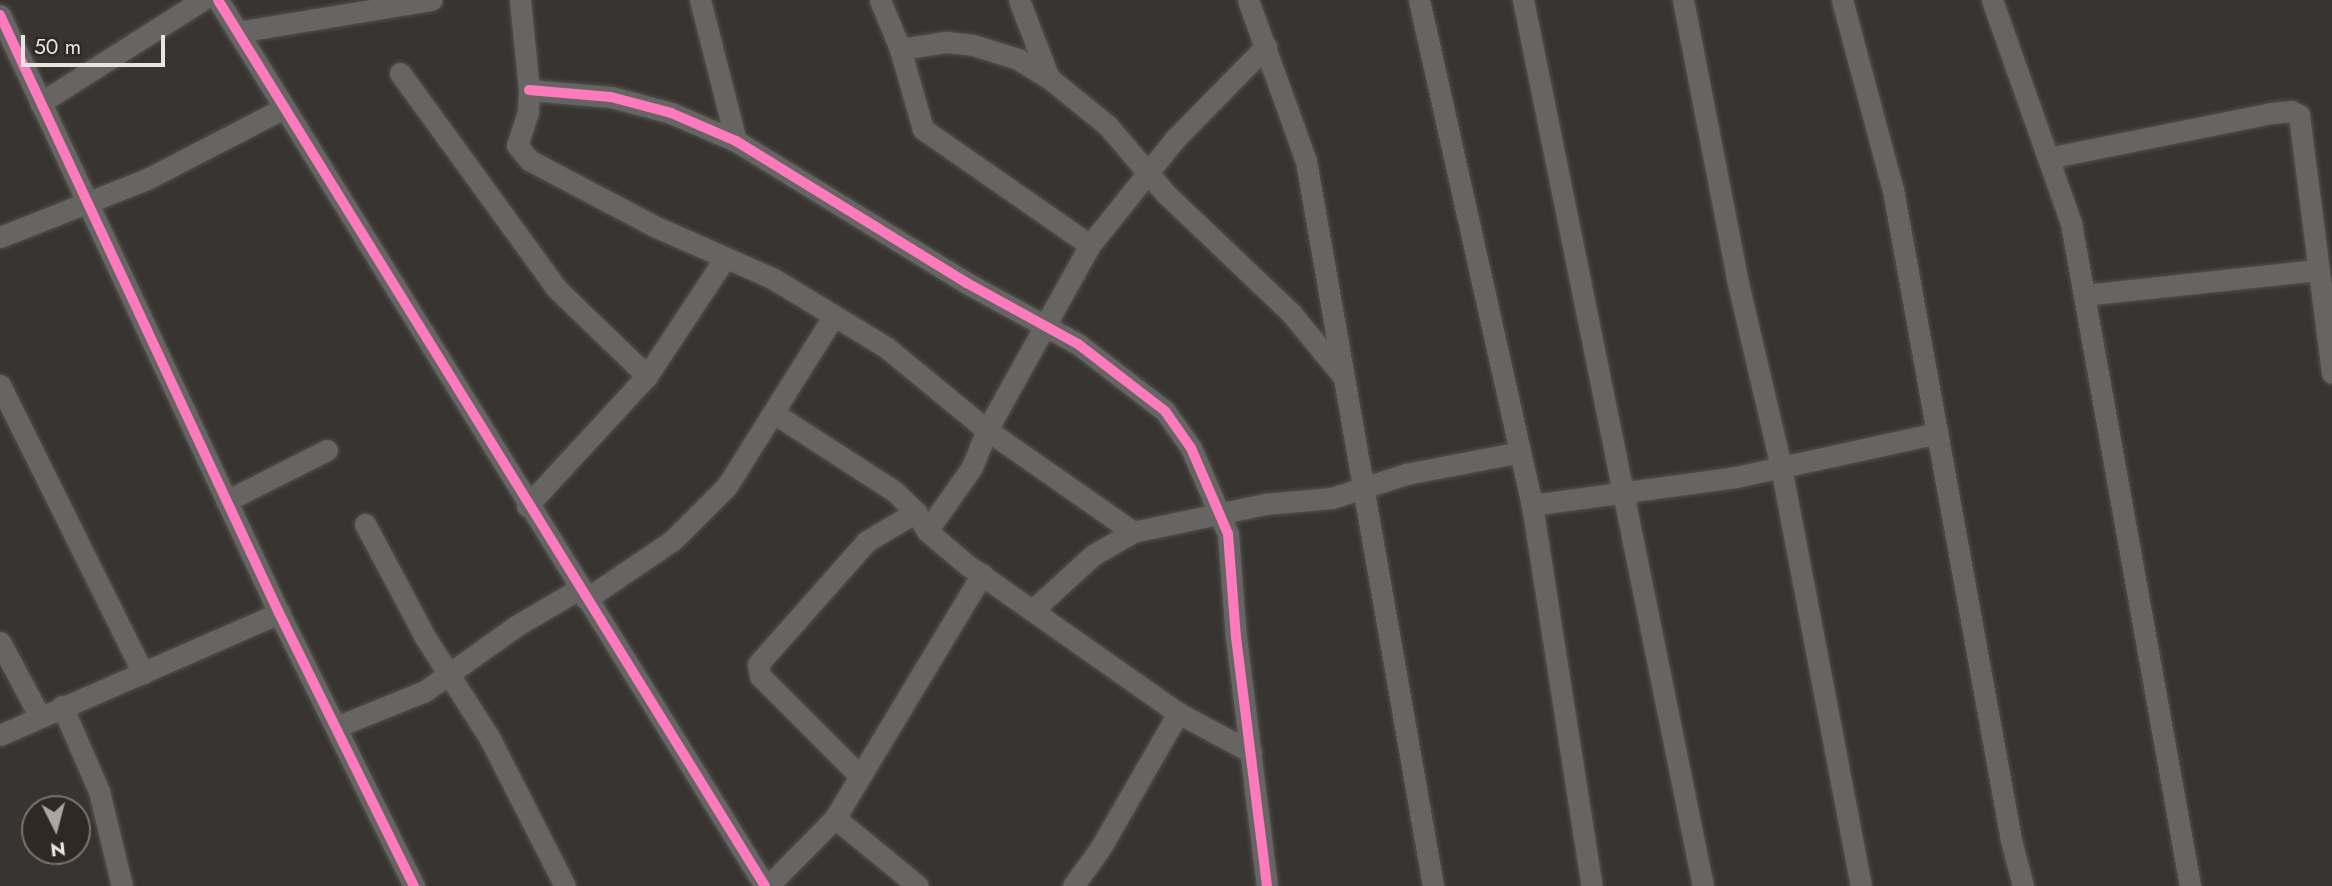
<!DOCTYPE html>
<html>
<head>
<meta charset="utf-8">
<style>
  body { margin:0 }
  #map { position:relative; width:2332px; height:886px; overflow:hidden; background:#373431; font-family:Jost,sans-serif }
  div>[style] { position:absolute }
  .roads { filter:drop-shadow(0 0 2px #53504e) drop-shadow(0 0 2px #53504e) }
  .minor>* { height:21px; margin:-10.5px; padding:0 10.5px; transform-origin:10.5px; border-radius:10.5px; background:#676563 }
  .cycleway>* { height:10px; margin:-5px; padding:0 5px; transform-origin:5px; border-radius:5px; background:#fd7abc }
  span { translate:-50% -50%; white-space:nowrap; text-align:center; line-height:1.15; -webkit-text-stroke:7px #2f2925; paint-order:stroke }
  .north { position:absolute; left:21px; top:795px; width:70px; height:70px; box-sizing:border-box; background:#2f2925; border:2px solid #797471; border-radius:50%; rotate:174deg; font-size:19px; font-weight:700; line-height:28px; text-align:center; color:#e8e4e2 }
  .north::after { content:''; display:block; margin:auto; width:24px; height:32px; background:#aaa6a4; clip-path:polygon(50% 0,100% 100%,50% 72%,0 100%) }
  .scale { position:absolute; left:21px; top:35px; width:144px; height:32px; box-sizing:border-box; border:4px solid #e8e4e2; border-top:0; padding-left:9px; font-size:21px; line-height:24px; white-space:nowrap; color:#e8e4e2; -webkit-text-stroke:5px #2f2925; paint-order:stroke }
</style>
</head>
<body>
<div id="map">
  <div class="roads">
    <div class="minor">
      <div style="left:218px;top:0;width:1041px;rotate:58.31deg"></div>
      <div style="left:520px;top:0;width:90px;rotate:84.3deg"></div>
      <div style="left:529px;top:90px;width:22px;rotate:93deg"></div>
      <div style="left:528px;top:112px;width:35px;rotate:108deg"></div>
      <div style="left:517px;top:145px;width:19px;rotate:51deg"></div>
      <div style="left:529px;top:160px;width:141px;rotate:27.8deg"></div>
      <div style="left:654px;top:226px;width:129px;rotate:23.8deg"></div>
      <div style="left:772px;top:278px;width:135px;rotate:31.3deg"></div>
      <div style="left:887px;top:348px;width:129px;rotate:39.4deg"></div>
      <div style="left:987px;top:430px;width:178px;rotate:34.9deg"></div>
      <div style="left:700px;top:0;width:146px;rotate:75.7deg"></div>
      <div style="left:880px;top:0;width:53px;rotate:67.8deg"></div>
      <div style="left:900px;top:49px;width:83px;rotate:74deg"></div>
      <div style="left:923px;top:129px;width:203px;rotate:34.8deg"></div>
      <div style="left:1019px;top:0;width:84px;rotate:69deg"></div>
      <div style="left:1248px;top:0;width:171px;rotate:70.2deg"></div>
      <div style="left:1306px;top:161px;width:736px;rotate:80.06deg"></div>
      <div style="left:1419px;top:0;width:517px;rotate:77.39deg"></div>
      <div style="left:1532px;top:505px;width:386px;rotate:81.1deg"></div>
      <div style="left:1523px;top:0;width:904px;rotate:78.52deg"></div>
      <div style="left:1683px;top:0;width:284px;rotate:79deg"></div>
      <div style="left:1737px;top:279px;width:193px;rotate:76.8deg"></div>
      <div style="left:1781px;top:467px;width:427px;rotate:79.2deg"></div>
      <div style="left:1842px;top:0;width:197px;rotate:75deg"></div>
      <div style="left:1893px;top:190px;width:661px;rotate:79.71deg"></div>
      <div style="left:2011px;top:840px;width:48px;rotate:75.4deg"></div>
      <div style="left:1992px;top:0;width:237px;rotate:70.5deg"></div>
      <div style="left:2071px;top:223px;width:674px;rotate:79.82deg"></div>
      <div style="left:0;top:15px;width:660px;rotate:64.99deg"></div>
      <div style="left:279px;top:613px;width:305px;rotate:63.7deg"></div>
      <div style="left:238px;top:32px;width:196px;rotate:-9.4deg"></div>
      <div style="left:900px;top:49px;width:47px;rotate:-8.7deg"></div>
      <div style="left:946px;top:42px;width:27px;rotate:6deg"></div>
      <div style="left:973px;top:45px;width:47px;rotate:17.3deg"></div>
      <div style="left:1018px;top:59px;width:36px;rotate:32deg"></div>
      <div style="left:1049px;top:78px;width:76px;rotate:39.1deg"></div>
      <div style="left:1108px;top:126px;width:88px;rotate:49.6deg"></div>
      <div style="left:1165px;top:193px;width:174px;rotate:43.6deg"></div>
      <div style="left:1291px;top:313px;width:80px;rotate:50.6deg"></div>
      <div style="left:400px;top:73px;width:266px;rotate:54deg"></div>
      <div style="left:556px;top:288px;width:127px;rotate:44deg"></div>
      <div style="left:529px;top:90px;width:82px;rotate:4.9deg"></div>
      <div style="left:611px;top:97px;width:62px;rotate:14.9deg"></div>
      <div style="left:671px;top:113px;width:71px;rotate:23.3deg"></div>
      <div style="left:736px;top:141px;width:271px;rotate:31.6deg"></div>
      <div style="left:967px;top:283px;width:127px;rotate:28.8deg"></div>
      <div style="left:1078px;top:344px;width:110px;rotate:37.6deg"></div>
      <div style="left:1165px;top:411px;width:45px;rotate:54.9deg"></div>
      <div style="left:1191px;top:448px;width:94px;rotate:66.7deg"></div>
      <div style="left:1228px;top:534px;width:103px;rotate:85.6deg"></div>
      <div style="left:1236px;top:637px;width:251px;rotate:82.9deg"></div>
      <div style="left:40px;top:103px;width:192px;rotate:-32.4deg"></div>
      <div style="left:2048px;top:158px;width:228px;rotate:-11.4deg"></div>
      <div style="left:2272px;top:113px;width:19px;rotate:-6deg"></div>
      <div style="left:2291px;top:111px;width:9px;rotate:27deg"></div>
      <div style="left:2299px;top:115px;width:260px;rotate:82.7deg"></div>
      <div style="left:0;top:237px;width:158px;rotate:-21.5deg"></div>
      <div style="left:147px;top:179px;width:152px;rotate:-27.4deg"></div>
      <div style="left:2084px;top:295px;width:236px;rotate:-6.1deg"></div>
      <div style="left:0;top:385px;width:322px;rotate:63.6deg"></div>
      <div style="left:775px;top:414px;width:142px;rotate:32.9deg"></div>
      <div style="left:894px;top:491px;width:30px;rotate:44deg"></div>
      <div style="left:916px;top:512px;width:22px;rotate:60deg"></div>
      <div style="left:927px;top:531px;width:51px;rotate:40.2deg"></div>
      <div style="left:966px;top:564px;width:259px;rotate:35.1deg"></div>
      <div style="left:1178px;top:713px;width:83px;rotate:28.1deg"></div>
      <div style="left:226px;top:501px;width:113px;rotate:-26.8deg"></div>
      <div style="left:1532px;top:505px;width:206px;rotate:-7.8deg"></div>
      <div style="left:1736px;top:477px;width:206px;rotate:-12.3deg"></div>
      <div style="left:527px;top:506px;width:177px;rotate:-47.3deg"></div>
      <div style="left:647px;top:376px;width:141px;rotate:-56.5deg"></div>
      <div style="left:365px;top:524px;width:128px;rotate:62deg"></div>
      <div style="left:425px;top:637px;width:119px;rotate:57.4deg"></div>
      <div style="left:489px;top:737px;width:167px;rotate:63deg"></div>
      <div style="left:927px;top:531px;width:78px;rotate:-54.9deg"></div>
      <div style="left:972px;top:467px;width:40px;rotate:-68deg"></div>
      <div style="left:987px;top:430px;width:212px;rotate:-60.9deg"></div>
      <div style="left:1090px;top:245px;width:136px;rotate:-51.3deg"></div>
      <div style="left:1175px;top:139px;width:130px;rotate:-45.6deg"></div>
      <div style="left:586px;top:599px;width:105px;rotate:-34.1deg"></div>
      <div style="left:673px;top:540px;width:76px;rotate:-45deg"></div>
      <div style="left:727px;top:486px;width:199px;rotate:-57.9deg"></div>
      <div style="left:1034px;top:609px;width:80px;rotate:-42.5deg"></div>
      <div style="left:1093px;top:555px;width:46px;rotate:-29.9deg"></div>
      <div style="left:1133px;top:532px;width:135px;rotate:-12deg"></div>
      <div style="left:1265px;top:504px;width:67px;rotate:-5.1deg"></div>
      <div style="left:1332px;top:498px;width:78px;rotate:-18deg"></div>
      <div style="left:1406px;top:474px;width:116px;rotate:-10.9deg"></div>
      <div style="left:0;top:642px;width:83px;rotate:61.9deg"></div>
      <div style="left:62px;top:706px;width:93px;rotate:66.5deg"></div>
      <div style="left:99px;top:791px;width:98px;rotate:76.4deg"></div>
      <div style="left:336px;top:727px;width:96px;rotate:-22deg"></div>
      <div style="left:425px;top:691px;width:112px;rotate:-35.5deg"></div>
      <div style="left:516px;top:626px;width:73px;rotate:-30.4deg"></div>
      <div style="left:0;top:735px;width:305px;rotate:-23.6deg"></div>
      <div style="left:860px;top:776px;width:141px;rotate:-135deg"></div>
      <div style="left:760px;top:676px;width:12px;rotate:-99deg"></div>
      <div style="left:758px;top:664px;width:164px;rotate:-48.5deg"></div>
      <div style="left:867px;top:541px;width:57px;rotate:-30.6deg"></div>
      <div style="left:835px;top:818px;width:107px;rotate:39.3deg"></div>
      <div style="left:768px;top:886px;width:95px;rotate:-45.4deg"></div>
      <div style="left:835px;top:818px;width:285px;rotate:-58.9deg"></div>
      <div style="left:1073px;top:886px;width:48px;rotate:-54.3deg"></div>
      <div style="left:1101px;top:847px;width:155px;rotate:-60.1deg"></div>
    </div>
  </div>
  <div class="cycleway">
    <div style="left:218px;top:0;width:1041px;rotate:58.31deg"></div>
    <div style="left:0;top:15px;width:660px;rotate:64.99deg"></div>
    <div style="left:279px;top:613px;width:305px;rotate:63.7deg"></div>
    <div style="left:529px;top:90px;width:82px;rotate:4.9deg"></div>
    <div style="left:611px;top:97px;width:62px;rotate:14.9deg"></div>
    <div style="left:671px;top:113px;width:71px;rotate:23.3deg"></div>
    <div style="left:736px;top:141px;width:271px;rotate:31.6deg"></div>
    <div style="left:967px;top:283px;width:127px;rotate:28.8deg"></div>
    <div style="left:1078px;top:344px;width:110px;rotate:37.6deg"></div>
    <div style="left:1165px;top:411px;width:45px;rotate:54.9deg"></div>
    <div style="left:1191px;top:448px;width:94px;rotate:66.7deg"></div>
    <div style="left:1228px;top:534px;width:103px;rotate:85.6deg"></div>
    <div style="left:1236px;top:637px;width:251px;rotate:82.9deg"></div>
  </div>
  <div class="north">N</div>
  <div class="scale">50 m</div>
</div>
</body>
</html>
